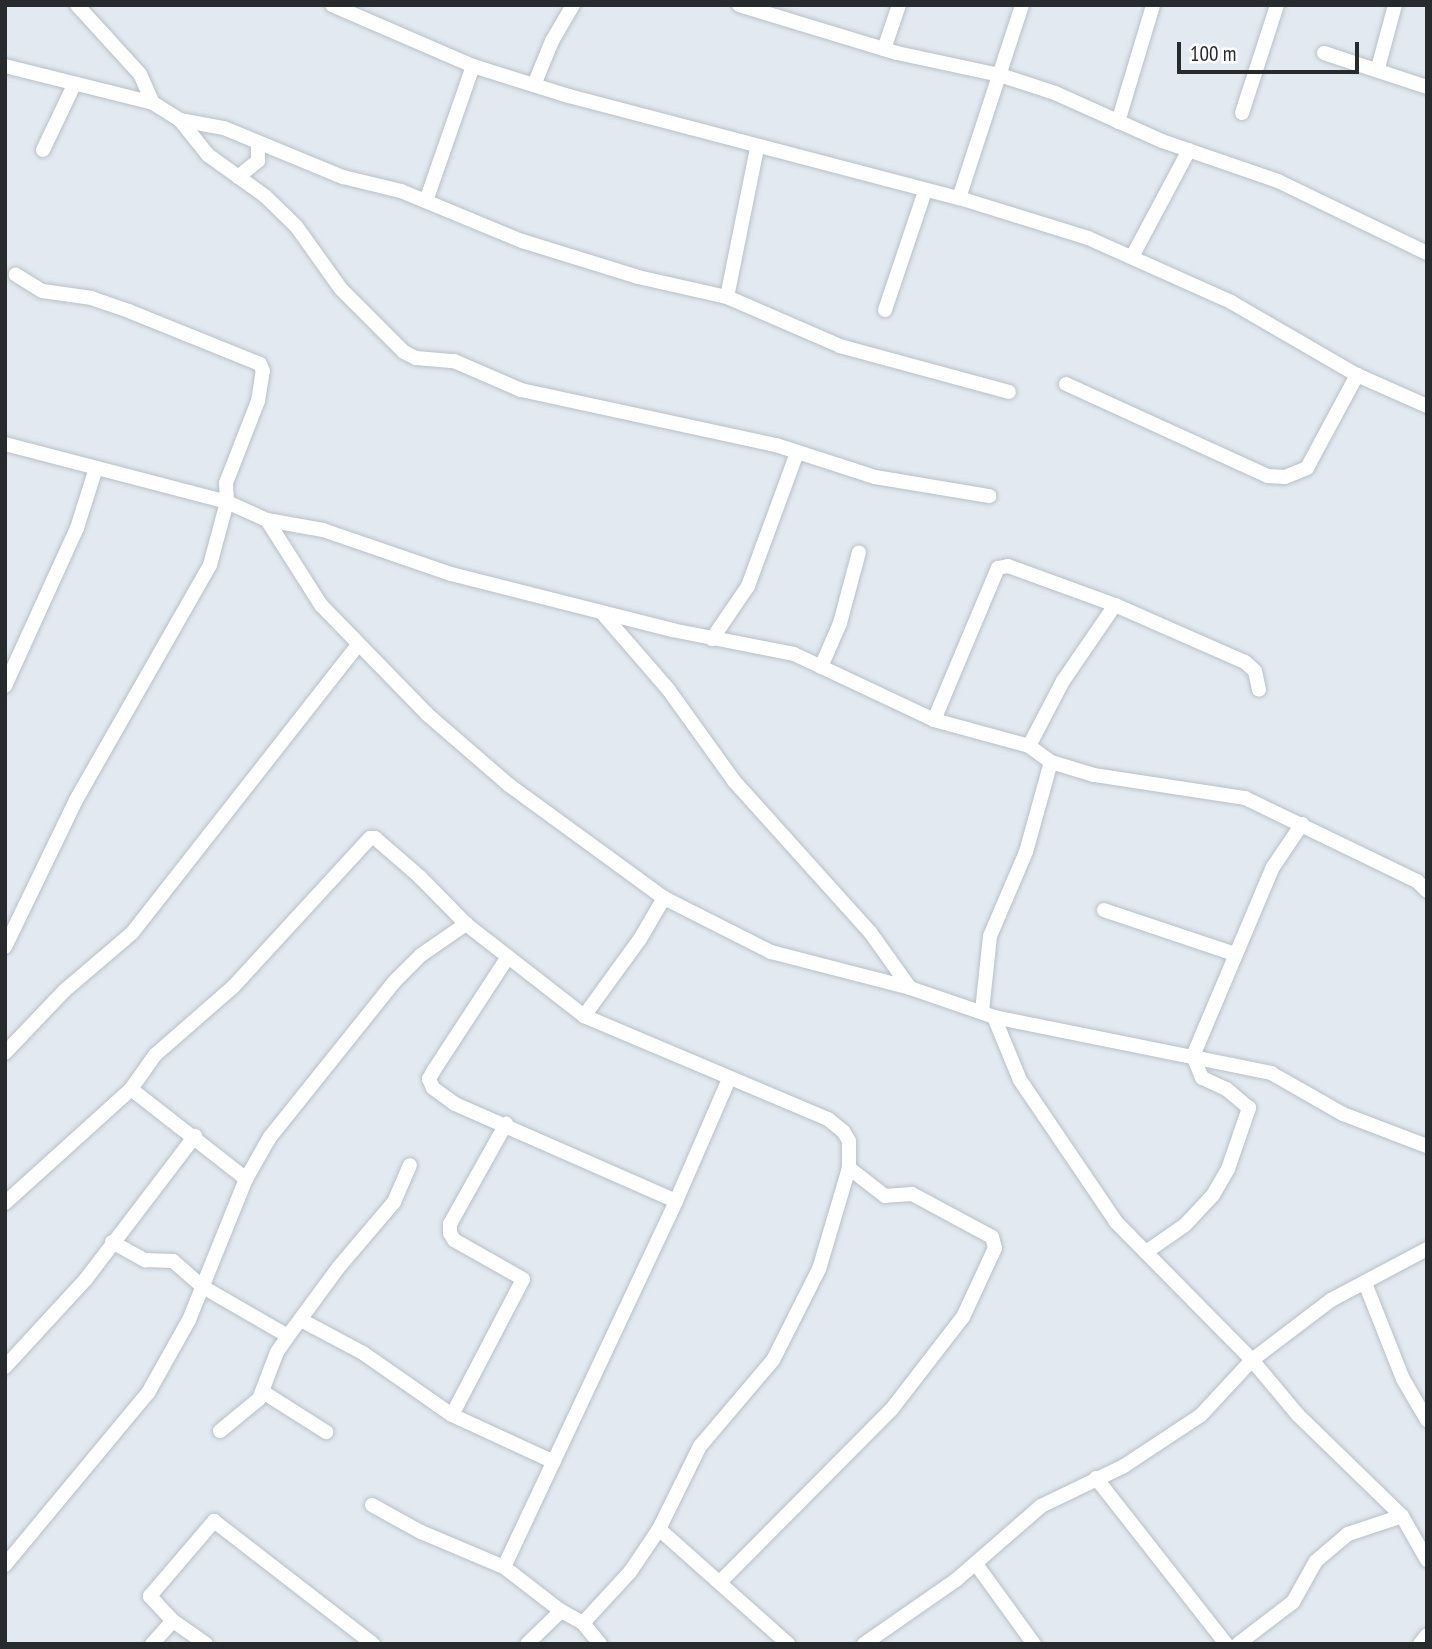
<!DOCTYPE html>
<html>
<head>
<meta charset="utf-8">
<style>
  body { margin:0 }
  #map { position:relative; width:1432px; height:1649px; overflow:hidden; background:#e2e9f1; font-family:"PT Sans Narrow",sans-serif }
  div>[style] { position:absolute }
  .roads { filter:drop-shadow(0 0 2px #b9c0c7) drop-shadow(0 0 2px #b9c0c7) }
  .minor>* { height:14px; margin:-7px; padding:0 7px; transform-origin:7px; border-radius:7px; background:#fff }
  span { translate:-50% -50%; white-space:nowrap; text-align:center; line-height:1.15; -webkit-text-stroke:7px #fff; paint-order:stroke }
  .frame { position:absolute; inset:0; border:7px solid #282b2e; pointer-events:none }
  .scale { position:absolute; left:1177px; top:42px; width:182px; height:32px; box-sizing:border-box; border:4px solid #282b2e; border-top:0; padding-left:9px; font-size:21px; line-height:24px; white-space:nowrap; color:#282b2e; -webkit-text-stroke:5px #fff; paint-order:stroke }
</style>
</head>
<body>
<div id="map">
  <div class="roads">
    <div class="minor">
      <div style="left:77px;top:5px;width:93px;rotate:47.6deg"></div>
      <div style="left:140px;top:74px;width:32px;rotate:66deg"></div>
      <div style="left:332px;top:5px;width:154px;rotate:23.4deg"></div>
      <div style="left:473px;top:66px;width:101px;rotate:17.4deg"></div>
      <div style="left:569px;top:96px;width:403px;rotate:14.7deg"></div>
      <div style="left:959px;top:198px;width:135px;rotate:17.2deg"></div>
      <div style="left:1088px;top:238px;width:157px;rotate:24.1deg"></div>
      <div style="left:1231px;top:302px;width:146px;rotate:30.1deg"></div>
      <div style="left:1357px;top:375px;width:77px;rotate:23.9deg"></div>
      <div style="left:739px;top:5px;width:165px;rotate:16.9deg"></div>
      <div style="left:897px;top:53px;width:105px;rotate:12.1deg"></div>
      <div style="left:1000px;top:75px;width:58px;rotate:18.1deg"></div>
      <div style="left:1055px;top:93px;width:117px;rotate:24.2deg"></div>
      <div style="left:1162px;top:141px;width:123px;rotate:19deg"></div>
      <div style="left:1278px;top:181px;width:165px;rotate:25.8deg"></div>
      <div style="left:884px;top:49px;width:46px;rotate:-71.2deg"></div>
      <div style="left:1324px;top:53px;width:108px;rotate:18.3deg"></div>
      <div style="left:5px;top:66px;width:153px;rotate:14deg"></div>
      <div style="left:153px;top:103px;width:32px;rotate:32deg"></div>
      <div style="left:180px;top:120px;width:45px;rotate:10.3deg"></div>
      <div style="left:224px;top:128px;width:129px;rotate:22.4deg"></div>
      <div style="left:343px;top:177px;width:60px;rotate:13.6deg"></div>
      <div style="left:401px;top:191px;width:131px;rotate:22.5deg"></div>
      <div style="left:522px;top:241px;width:121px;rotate:17.2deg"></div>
      <div style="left:638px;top:277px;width:91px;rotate:12.7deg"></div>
      <div style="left:727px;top:297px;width:123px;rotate:23.4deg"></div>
      <div style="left:840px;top:346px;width:175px;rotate:15.2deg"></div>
      <div style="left:1378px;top:68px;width:65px;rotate:-74.9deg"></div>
      <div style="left:534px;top:85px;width:48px;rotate:-67.8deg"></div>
      <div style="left:552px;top:41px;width:42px;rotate:-59.7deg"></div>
      <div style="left:1242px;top:113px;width:114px;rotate:-72deg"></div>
      <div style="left:180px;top:120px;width:45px;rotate:51.3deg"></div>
      <div style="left:208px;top:155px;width:70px;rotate:35.7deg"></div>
      <div style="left:265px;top:196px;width:43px;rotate:44.1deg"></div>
      <div style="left:296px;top:226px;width:77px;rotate:54.5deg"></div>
      <div style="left:341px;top:289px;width:89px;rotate:45deg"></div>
      <div style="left:404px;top:352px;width:13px;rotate:27deg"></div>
      <div style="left:416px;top:358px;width:38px;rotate:5deg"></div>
      <div style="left:454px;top:361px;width:73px;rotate:23.4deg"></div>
      <div style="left:521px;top:390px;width:261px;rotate:12.2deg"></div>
      <div style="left:776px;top:445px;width:104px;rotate:17.9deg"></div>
      <div style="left:875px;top:477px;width:116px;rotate:9.5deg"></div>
      <div style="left:1118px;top:122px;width:122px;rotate:-73.3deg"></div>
      <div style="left:43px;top:150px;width:72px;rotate:-64.5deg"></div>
      <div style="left:238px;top:177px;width:26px;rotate:-39deg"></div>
      <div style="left:258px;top:161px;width:16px;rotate:-90deg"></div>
      <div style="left:959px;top:198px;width:203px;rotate:-71.9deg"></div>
      <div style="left:426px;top:201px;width:143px;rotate:-70.8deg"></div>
      <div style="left:1133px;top:255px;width:119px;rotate:-61.9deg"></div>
      <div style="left:727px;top:297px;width:152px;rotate:-78.6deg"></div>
      <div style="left:885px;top:310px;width:126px;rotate:-71.4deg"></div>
      <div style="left:1066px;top:384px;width:222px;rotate:24.5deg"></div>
      <div style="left:1268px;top:476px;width:17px;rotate:3deg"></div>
      <div style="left:1285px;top:477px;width:24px;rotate:-22deg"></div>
      <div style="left:1307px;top:468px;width:106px;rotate:-61.7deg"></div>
      <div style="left:5px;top:444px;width:229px;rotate:14.6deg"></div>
      <div style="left:227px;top:502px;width:44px;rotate:24.2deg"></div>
      <div style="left:267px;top:520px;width:57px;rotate:10.1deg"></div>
      <div style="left:323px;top:530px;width:135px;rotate:19deg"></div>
      <div style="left:451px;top:574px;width:228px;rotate:14.2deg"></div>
      <div style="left:672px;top:630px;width:124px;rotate:11.1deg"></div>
      <div style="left:794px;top:654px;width:155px;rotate:25.2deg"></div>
      <div style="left:934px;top:720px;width:98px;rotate:15.3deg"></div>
      <div style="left:1029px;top:746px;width:27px;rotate:36deg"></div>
      <div style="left:1051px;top:762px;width:45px;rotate:16.8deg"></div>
      <div style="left:1094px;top:775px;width:153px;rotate:8.7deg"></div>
      <div style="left:1245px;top:798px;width:191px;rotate:25.8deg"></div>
      <div style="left:1417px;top:881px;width:14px;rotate:45deg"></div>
      <div style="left:267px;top:520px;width:101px;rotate:57.6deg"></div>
      <div style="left:321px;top:605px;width:152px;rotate:45.8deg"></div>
      <div style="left:427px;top:714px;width:108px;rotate:40.9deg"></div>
      <div style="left:509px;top:785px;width:192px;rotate:36.1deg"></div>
      <div style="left:664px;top:898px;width:120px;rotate:26.8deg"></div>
      <div style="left:771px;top:952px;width:144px;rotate:14.5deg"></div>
      <div style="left:910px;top:988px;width:89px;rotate:19deg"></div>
      <div style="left:994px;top:1017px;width:283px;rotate:11.4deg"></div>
      <div style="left:1271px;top:1073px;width:83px;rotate:29.7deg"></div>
      <div style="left:1343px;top:1114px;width:90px;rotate:20.9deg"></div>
      <div style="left:603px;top:614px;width:99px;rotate:49.1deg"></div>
      <div style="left:668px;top:689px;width:113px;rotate:54.3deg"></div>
      <div style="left:734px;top:781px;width:203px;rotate:48deg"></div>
      <div style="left:870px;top:932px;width:69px;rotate:54.5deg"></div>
      <div style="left:712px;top:639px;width:64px;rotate:-55.8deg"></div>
      <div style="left:748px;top:586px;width:142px;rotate:-69.8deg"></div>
      <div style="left:821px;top:667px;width:48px;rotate:-66.6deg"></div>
      <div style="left:840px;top:623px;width:73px;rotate:-75deg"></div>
      <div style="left:5px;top:686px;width:174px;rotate:-65.5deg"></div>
      <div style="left:77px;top:528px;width:63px;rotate:-72.4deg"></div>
      <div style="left:934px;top:720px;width:165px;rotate:-67.2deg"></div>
      <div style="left:998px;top:568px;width:10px;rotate:-11deg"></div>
      <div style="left:1008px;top:566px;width:114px;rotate:20deg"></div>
      <div style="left:1029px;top:746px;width:73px;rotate:-62.4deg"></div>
      <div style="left:1063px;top:681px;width:92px;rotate:-55.6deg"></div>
      <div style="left:1115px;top:605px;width:142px;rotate:23.7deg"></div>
      <div style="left:1245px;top:662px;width:13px;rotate:42deg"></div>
      <div style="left:1255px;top:671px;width:19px;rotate:78deg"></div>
      <div style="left:1104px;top:910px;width:138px;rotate:18.6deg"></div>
      <div style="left:5px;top:947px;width:163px;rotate:-64.2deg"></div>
      <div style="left:76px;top:800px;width:271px;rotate:-60.3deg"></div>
      <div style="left:210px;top:565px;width:65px;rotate:-74.9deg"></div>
      <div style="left:227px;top:502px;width:19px;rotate:-93deg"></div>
      <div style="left:226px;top:483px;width:88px;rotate:-68.7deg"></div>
      <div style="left:258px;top:401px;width:30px;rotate:-81deg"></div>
      <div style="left:263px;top:371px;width:8px;rotate:-113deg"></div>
      <div style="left:260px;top:364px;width:141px;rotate:-158deg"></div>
      <div style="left:129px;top:311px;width:39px;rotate:-161deg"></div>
      <div style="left:92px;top:298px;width:50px;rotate:-172deg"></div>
      <div style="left:42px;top:291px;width:31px;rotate:-148deg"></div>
      <div style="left:982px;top:1011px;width:75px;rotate:-83.9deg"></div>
      <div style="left:990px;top:936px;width:91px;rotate:-66.8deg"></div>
      <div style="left:1026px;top:852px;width:93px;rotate:-74.5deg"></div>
      <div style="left:584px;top:1016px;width:95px;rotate:-54deg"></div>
      <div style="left:640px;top:939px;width:48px;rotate:-59.7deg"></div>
      <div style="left:994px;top:1017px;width:68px;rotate:67.6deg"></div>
      <div style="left:1020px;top:1080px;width:171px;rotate:55.9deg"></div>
      <div style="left:1116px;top:1222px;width:194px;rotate:45.4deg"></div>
      <div style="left:1252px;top:1360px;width:72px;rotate:50.1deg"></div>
      <div style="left:1298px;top:1415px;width:145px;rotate:44.2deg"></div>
      <div style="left:1402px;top:1516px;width:51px;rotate:60.4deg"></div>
      <div style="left:5px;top:1053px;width:86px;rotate:-46.4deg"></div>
      <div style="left:64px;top:991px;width:89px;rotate:-40.5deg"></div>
      <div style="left:132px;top:933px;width:367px;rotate:-51.9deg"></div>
      <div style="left:131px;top:1089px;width:146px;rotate:38deg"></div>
      <div style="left:676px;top:1201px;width:133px;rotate:-66.5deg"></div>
      <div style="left:5px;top:1203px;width:170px;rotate:-42.1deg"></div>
      <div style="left:131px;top:1089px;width:42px;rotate:-54.8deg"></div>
      <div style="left:155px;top:1055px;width:103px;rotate:-41.1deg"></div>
      <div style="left:233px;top:987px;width:202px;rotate:-47.4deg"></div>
      <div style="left:370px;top:838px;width:5px"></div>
      <div style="left:375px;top:838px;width:60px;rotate:40.9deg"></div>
      <div style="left:420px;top:877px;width:66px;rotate:45.6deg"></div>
      <div style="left:466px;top:924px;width:150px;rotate:37.9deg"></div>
      <div style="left:584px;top:1016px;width:265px;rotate:22.9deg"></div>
      <div style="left:828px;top:1119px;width:19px;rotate:39deg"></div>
      <div style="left:843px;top:1131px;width:12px;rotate:59deg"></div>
      <div style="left:849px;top:1141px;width:27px;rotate:90deg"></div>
      <div style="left:849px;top:1168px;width:105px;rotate:106.5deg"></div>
      <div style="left:819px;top:1269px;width:102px;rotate:116.8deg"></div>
      <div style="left:773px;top:1360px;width:113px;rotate:130.3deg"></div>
      <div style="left:700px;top:1446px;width:93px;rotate:116.3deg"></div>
      <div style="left:659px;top:1529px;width:52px;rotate:124deg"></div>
      <div style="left:630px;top:1572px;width:69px;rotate:132.7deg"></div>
      <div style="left:583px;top:1623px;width:25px;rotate:-151deg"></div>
      <div style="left:561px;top:1611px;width:47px;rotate:135.9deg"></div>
      <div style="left:112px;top:1242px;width:38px;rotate:29deg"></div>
      <div style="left:145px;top:1260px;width:28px;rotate:2deg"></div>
      <div style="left:173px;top:1261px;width:40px;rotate:41deg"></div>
      <div style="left:203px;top:1287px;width:98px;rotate:30deg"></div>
      <div style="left:288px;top:1336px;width:84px;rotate:-53.7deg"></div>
      <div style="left:338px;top:1268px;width:87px;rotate:-49.7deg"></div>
      <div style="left:394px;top:1202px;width:40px;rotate:-66.6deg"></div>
      <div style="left:1146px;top:1252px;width:47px;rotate:-34.7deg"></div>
      <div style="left:1185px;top:1225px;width:41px;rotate:-47deg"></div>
      <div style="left:1213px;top:1195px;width:30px;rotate:-60deg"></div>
      <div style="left:1228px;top:1169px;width:65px;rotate:-71deg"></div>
      <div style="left:1249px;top:1108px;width:30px;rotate:-140deg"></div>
      <div style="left:1226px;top:1089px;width:26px;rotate:-155deg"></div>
      <div style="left:1202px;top:1078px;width:24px;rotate:-112deg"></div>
      <div style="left:1193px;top:1056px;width:205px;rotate:-67.1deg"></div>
      <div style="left:1273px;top:867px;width:52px;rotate:-56deg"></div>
      <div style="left:1365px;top:1283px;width:103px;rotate:68.4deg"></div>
      <div style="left:1403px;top:1379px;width:48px;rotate:59.7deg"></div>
      <div style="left:301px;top:1320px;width:70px;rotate:28deg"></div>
      <div style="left:363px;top:1353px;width:108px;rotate:34.9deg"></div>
      <div style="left:452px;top:1415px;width:112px;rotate:24.7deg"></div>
      <div style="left:5px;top:1367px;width:120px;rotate:-47.4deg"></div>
      <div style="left:86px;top:1279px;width:180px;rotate:-52.7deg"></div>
      <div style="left:263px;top:1392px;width:75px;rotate:32.4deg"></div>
      <div style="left:452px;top:1415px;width:153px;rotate:-62.4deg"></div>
      <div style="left:523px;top:1279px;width:79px;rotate:-150.5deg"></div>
      <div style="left:454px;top:1240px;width:8px;rotate:-120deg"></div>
      <div style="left:450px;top:1233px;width:9px;rotate:-90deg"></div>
      <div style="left:450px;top:1224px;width:115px;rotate:-60.8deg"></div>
      <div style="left:220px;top:1431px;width:50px;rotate:-39.4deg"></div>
      <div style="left:259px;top:1399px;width:50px;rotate:-69deg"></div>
      <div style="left:277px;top:1352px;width:19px;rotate:-55deg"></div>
      <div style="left:1096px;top:1478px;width:211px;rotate:51.9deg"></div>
      <div style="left:372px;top:1505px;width:56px;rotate:28.9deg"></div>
      <div style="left:421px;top:1532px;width:90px;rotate:22.9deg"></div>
      <div style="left:504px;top:1567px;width:72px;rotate:37.7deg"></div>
      <div style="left:659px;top:1529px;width:173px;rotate:41.7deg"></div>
      <div style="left:976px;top:1564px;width:99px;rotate:54.1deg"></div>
      <div style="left:5px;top:1565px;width:224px;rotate:-50.3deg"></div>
      <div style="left:148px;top:1393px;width:84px;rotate:-60.7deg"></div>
      <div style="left:189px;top:1320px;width:152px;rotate:-68deg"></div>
      <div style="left:246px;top:1179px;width:48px;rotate:-60.3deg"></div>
      <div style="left:270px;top:1137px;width:198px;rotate:-51.3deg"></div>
      <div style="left:394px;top:982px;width:38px;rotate:-45deg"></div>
      <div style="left:421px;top:955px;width:55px;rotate:-34.6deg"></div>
      <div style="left:504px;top:1567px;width:404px;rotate:-64.8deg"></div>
      <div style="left:676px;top:1201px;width:241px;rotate:-156.3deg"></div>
      <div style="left:455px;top:1104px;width:27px;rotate:-144deg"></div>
      <div style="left:433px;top:1088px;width:10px;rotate:-114deg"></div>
      <div style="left:429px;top:1079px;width:10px;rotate:-61deg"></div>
      <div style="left:434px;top:1070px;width:135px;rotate:-56.8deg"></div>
      <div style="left:721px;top:1581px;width:241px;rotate:-45.2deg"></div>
      <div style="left:891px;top:1410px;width:118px;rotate:-52.3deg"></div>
      <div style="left:963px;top:1317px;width:76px;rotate:-65.1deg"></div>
      <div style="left:995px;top:1248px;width:11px;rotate:-105deg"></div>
      <div style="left:992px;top:1237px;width:91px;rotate:-151.7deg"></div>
      <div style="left:912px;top:1194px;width:27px;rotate:176deg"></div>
      <div style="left:885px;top:1196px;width:46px;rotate:-142.1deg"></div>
      <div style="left:583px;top:1623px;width:27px;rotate:51deg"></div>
      <div style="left:152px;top:1644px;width:31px;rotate:-48deg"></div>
      <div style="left:206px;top:1644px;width:40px;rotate:-145.1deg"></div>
      <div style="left:173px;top:1621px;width:34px;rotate:-133deg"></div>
      <div style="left:150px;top:1596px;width:99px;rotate:-49.5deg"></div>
      <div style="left:214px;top:1521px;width:201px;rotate:37.7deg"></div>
      <div style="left:864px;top:1644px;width:112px;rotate:-34.8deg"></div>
      <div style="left:956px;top:1580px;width:113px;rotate:-41deg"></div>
      <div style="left:1041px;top:1506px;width:92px;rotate:-25.7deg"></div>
      <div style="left:1124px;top:1466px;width:92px;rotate:-33.5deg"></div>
      <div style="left:1201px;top:1415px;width:75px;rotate:-47.2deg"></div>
      <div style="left:1252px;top:1360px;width:99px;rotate:-37.2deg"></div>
      <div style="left:1331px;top:1300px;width:109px;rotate:-28deg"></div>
      <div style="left:1238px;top:1644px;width:69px;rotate:-37.4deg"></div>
      <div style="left:1293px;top:1602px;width:47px;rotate:-60.7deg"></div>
      <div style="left:1316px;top:1561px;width:42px;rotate:-40.2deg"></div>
      <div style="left:1348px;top:1534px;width:57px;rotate:-18.4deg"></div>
      <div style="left:1420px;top:1644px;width:11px;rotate:-52deg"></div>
    </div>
  </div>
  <div class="frame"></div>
  <div class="scale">100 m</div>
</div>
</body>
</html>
